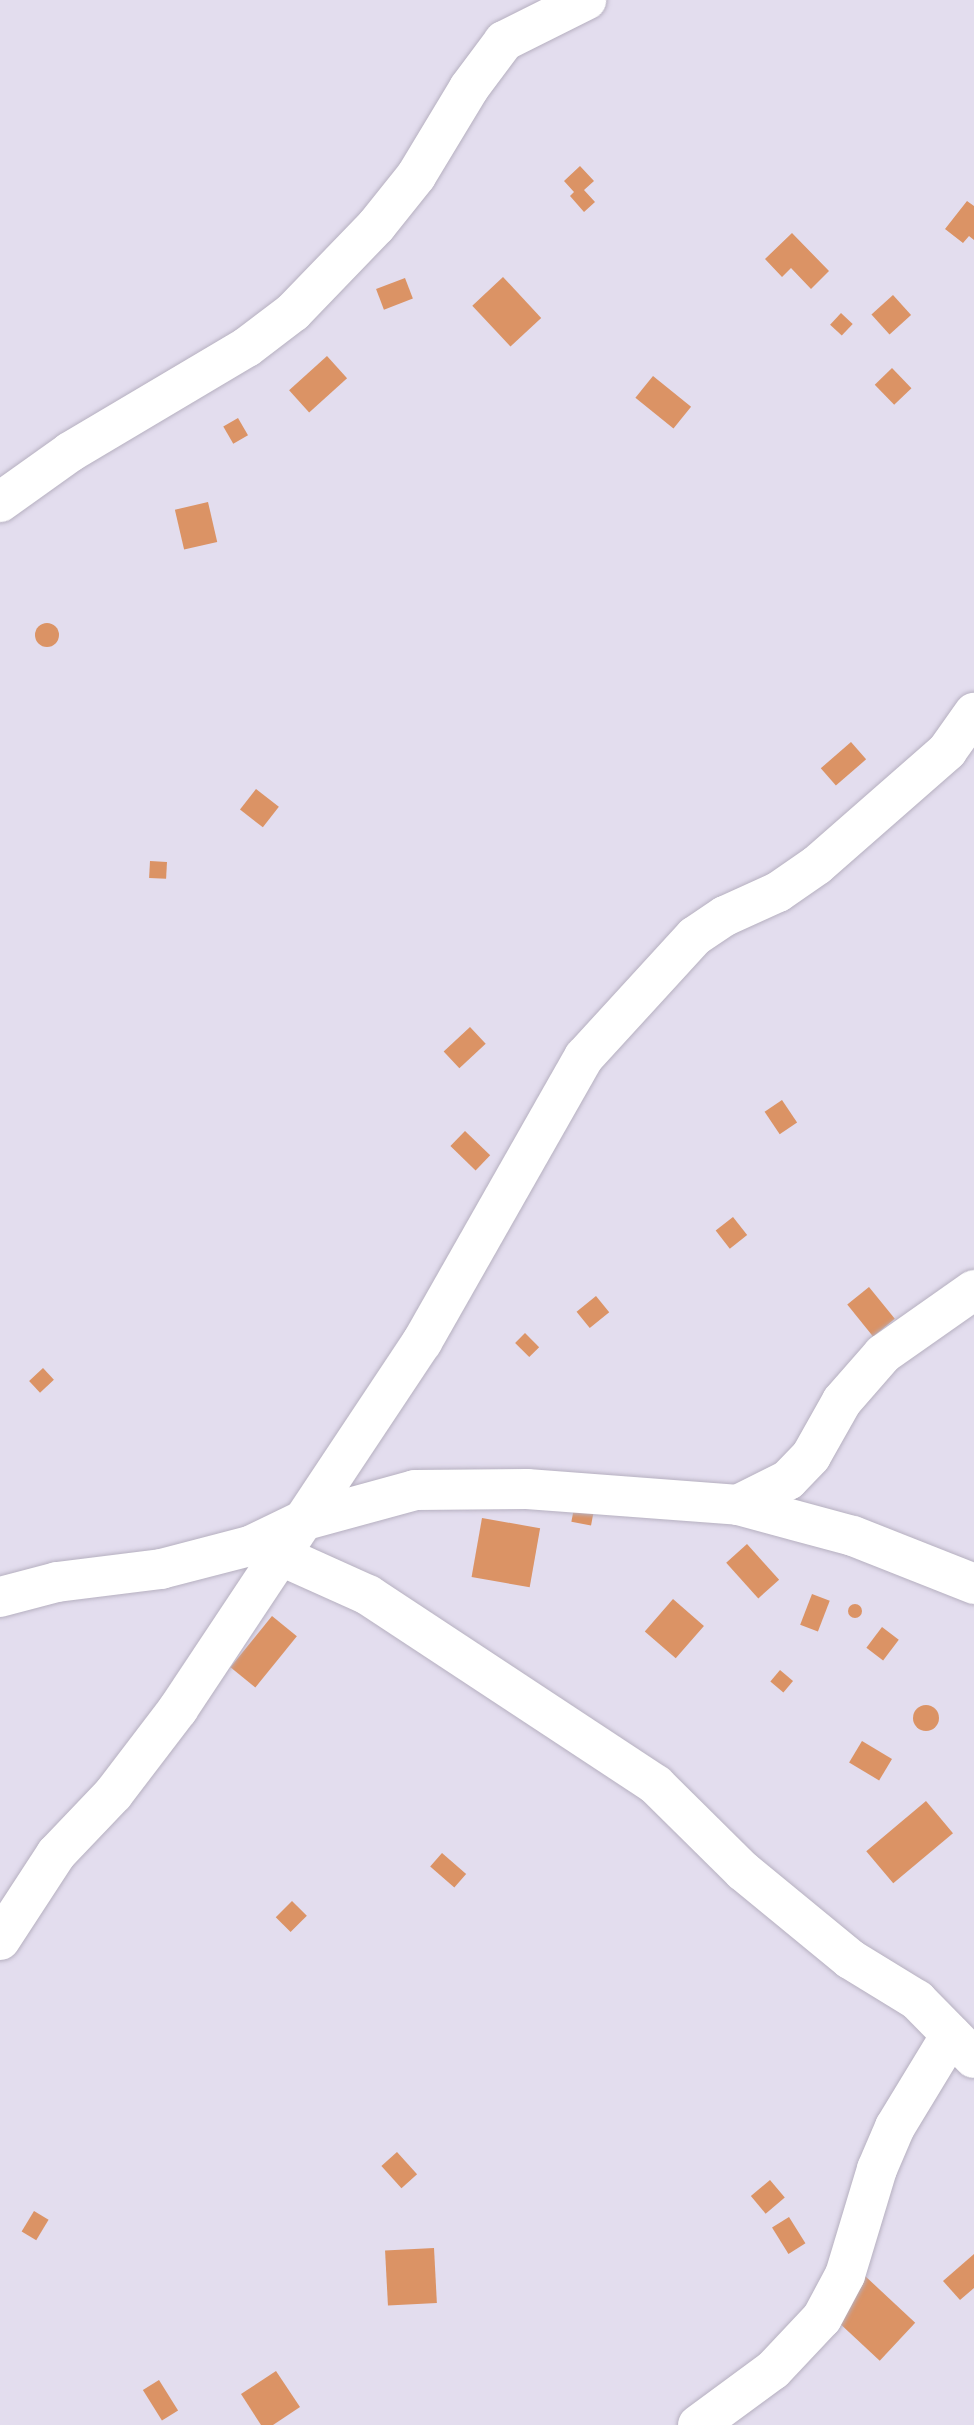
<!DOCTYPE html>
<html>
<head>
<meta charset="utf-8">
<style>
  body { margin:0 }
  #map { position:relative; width:974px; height:2425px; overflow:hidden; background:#e3ddee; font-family:Poppins,sans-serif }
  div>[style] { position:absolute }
  .building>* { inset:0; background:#db9365; transform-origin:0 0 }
  .round { border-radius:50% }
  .roads { filter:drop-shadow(0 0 2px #b6b0c0) drop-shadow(0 0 2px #b6b0c0) }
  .street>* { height:40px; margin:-20px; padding:0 20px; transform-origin:20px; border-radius:20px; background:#fff }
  span { translate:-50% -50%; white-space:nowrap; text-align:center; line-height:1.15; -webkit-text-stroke:8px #e3ddee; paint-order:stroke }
</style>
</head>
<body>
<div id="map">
  <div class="building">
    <div style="clip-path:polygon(580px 166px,594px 181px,584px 190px,595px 202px,584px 212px,570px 196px,574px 192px,564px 181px)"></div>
    <div style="clip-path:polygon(967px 201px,974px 206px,974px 240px,969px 236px,963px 243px,945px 229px)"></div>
    <div style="clip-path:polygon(792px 233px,829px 271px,811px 289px,791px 268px,782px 277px,765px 259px)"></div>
    <div style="left:503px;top:277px;width:56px;height:42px;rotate:47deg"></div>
    <div style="left:405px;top:278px;width:22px;height:31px;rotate:69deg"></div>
    <div style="left:893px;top:295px;width:27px;height:29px;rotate:48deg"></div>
    <div style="left:841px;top:313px;width:16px;height:16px;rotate:43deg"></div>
    <div style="left:327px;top:356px;width:30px;height:51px;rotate:48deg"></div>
    <div style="left:892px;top:368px;width:28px;height:24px;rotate:46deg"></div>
    <div style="left:653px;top:376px;width:49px;height:28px;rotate:39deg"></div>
    <div style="left:238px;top:418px;width:20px;height:17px;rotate:60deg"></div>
    <div style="left:208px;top:502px;width:41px;height:34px;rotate:77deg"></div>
    <div class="round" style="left:35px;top:623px;width:24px;height:24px"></div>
    <div style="left:851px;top:742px;width:23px;height:40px;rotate:49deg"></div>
    <div style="left:256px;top:789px;width:29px;height:26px;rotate:38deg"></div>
    <div style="left:150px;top:861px;width:17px;height:17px;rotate:3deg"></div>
    <div style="left:470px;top:1027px;width:23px;height:36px;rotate:47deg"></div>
    <div style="left:782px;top:1100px;width:27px;height:21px;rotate:56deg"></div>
    <div style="left:465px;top:1131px;width:35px;height:21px;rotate:44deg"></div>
    <div style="left:733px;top:1217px;width:23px;height:22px;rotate:52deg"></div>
    <div style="left:869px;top:1287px;width:41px;height:28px;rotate:51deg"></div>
    <div style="left:596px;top:1296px;width:21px;height:25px;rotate:51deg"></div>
    <div style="left:525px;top:1333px;width:20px;height:14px;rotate:45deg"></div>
    <div style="left:43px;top:1368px;width:16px;height:19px;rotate:47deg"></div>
    <div style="left:575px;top:1503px;width:20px;height:19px;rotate:11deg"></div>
    <div style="left:482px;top:1518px;width:59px;height:60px;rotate:10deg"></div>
    <div style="left:747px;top:1544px;width:48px;height:28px;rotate:48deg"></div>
    <div style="left:812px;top:1594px;width:19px;height:33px;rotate:21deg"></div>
    <div style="left:673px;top:1599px;width:41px;height:43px;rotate:41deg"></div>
    <div class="round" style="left:848px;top:1604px;width:14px;height:14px"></div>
    <div style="left:272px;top:1616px;width:32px;height:66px;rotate:39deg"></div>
    <div style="left:882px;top:1627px;width:21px;height:26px;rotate:37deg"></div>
    <div style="left:780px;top:1670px;width:17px;height:15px;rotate:40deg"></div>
    <div class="round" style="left:913px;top:1705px;width:26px;height:26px"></div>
    <div style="left:862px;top:1741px;width:35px;height:25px;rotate:31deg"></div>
    <div style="left:926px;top:1801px;width:42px;height:78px;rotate:50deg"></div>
    <div style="left:442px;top:1853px;width:32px;height:18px;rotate:41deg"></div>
    <div style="left:292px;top:1901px;width:21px;height:23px;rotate:45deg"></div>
    <div style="left:397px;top:2152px;width:30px;height:21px;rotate:48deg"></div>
    <div style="left:770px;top:2180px;width:23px;height:25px;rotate:50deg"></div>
    <div style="left:34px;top:2211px;width:17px;height:24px;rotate:31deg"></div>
    <div style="left:789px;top:2217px;width:31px;height:20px;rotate:58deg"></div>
    <div style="left:434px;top:2248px;width:55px;height:49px;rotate:87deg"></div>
    <div style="clip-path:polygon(974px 2254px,974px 2288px,960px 2300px,943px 2281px)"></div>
    <div style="left:864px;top:2275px;width:70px;height:52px;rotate:43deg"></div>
    <div style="clip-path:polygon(276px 2371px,300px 2407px,273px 2425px,261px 2425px,241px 2394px)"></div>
    <div style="left:159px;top:2380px;width:36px;height:19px;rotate:58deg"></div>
  </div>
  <div class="roads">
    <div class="street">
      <div style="left:0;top:502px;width:86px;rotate:-35.5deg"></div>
      <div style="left:70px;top:452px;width:206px;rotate:-30.7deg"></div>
      <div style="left:247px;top:347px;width:58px;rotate:-37.3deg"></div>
      <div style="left:293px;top:312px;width:120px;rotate:-46deg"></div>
      <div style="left:376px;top:226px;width:64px;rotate:-51.3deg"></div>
      <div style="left:416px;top:176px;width:103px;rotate:-58.9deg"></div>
      <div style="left:469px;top:88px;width:59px;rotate:-53.3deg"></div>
      <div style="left:504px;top:41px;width:92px;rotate:-26.6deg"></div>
      <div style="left:738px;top:1505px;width:56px;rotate:-26.6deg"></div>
      <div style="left:788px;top:1480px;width:33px;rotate:-46deg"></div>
      <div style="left:811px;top:1456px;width:63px;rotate:-60.6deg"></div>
      <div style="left:842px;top:1401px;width:62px;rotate:-48.9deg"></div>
      <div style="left:883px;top:1354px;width:111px;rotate:-35.1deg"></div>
      <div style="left:279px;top:1555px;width:98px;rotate:24.2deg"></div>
      <div style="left:368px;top:1595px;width:345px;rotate:33.4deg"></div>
      <div style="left:656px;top:1785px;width:122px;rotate:44.7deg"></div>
      <div style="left:743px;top:1871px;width:139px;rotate:39.4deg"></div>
      <div style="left:850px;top:1959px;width:79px;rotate:31.5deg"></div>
      <div style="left:917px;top:2000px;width:81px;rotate:45.5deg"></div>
      <div style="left:0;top:1597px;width:59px;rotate:-14.7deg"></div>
      <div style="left:57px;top:1582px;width:105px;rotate:-7.1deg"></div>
      <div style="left:161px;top:1569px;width:92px;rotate:-14.5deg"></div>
      <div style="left:250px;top:1546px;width:58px;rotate:-25.7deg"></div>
      <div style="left:302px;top:1521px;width:117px;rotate:-15.3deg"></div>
      <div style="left:415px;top:1490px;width:112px;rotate:-0.5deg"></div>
      <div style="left:527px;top:1489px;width:212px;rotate:4.3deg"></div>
      <div style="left:738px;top:1505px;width:119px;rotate:15.1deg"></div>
      <div style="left:853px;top:1536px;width:130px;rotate:21.6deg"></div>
      <div style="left:0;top:1940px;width:103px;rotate:-56.9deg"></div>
      <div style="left:56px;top:1854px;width:84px;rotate:-46.4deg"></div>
      <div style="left:114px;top:1793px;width:106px;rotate:-52.7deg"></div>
      <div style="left:178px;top:1709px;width:441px;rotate:-56.4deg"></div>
      <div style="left:422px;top:1342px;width:328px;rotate:-60.4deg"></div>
      <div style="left:584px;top:1057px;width:164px;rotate:-47.5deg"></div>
      <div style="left:695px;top:936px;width:36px;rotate:-34deg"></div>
      <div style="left:725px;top:916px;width:58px;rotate:-24.4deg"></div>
      <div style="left:778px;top:892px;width:47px;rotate:-34.7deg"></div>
      <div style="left:817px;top:865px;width:173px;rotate:-41.2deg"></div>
      <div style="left:947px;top:751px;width:47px;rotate:-54.6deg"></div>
      <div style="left:698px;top:2425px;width:93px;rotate:-36.3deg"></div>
      <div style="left:773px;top:2370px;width:71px;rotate:-46.7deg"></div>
      <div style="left:822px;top:2318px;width:49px;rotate:-61.9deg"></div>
      <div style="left:845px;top:2275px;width:111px;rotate:-73.2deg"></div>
      <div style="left:877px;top:2169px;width:46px;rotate:-66.8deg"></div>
      <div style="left:895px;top:2127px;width:108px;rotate:-58.7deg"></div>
    </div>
  </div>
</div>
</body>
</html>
